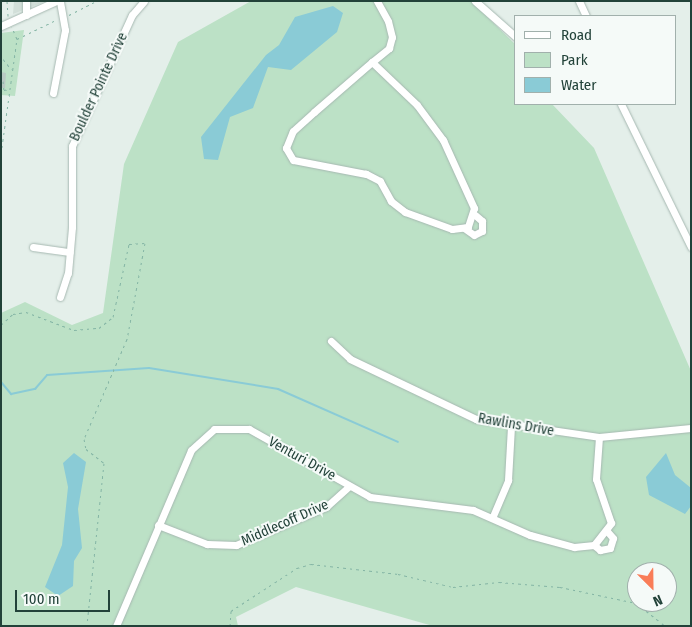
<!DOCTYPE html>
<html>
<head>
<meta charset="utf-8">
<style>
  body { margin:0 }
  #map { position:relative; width:692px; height:627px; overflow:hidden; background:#e4efea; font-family:"Fira Sans Condensed",sans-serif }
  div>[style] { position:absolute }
  .built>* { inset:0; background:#d2dfd9 }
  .green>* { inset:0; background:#bce1c6 }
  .water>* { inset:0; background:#8acbd6 }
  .stream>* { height:2px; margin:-1px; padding:0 1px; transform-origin:1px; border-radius:1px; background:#8acbd6 }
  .building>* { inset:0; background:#b9cac3 }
  .path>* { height:1px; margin-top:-0.5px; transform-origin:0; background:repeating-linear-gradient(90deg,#83b4a4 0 2.5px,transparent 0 6.5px) }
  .roads { filter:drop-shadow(0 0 1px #a6b8b1) drop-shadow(0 0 1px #a6b8b1) }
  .minor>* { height:7px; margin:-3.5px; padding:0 3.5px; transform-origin:3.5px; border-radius:3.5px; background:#fff }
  span { translate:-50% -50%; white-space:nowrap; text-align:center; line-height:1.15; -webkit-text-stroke:4px #f5faf8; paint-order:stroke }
  .street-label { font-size:14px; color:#224239 }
  .frame { position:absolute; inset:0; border:2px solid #224239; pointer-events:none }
  .legend { position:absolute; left:514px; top:15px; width:162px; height:90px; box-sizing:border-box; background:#f5faf8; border:1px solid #a1b0ac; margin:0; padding:6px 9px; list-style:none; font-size:15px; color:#224239 }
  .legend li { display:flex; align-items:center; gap:10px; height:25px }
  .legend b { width:25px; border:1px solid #a1b0ac }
  .north { position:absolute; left:627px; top:562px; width:50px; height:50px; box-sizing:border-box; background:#f5faf8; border:1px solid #a1b0ac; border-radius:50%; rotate:157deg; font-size:14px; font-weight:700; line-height:20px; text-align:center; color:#224239 }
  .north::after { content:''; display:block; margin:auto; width:18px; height:22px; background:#f97d58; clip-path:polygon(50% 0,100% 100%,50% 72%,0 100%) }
  .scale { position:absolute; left:15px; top:590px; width:95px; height:22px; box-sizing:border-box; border:2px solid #224239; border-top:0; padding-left:6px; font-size:15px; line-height:18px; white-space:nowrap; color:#224239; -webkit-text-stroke:4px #f5faf8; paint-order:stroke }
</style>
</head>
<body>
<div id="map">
  <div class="built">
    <div style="clip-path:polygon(14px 1px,46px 1px,13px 14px)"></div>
  </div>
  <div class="green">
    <div style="clip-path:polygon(evenodd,251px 1px,471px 1px,516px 45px,516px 104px,552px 104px,594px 148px,691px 371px,691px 626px,433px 626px,296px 587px,236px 617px,238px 626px,1px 626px,1px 313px,25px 302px,72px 325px,103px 313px,124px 164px,178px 42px,251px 1px,637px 572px,667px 572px,667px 602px,637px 602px,637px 572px)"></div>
    <div style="clip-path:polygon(24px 30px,15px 96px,1px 95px,1px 33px)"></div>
  </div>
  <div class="water">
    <div style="clip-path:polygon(333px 6px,343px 13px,337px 32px,291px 70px,268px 67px,253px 108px,230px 117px,218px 160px,204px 159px,201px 137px,266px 55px,279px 45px,295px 17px)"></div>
    <div style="clip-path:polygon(74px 453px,86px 462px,78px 509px,82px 548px,74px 561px,73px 586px,58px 596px,45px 587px,62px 545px,68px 487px,63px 463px)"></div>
    <div style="clip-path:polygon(666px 453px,675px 475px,691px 488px,691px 506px,685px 514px,649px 495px,646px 477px)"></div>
  </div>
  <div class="stream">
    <div style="left:1px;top:382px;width:16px;rotate:50deg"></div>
    <div style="left:11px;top:394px;width:25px;rotate:-12deg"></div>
    <div style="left:35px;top:389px;width:18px;rotate:-49deg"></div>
    <div style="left:47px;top:375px;width:102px;rotate:-3.9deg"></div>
    <div style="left:149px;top:368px;width:131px;rotate:9.2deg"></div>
    <div style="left:278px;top:389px;width:131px;rotate:23.8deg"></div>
  </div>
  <div class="building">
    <div style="clip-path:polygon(1px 72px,6px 73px,5px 88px,1px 88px)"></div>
  </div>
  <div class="path">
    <div style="left:7px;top:1px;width:15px;rotate:86deg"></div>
    <div style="left:69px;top:15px;width:30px;rotate:-27deg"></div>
    <div style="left:17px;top:39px;width:43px;rotate:-26deg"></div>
    <div style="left:3px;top:59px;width:13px;rotate:51deg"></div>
    <div style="left:3px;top:81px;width:9px;rotate:84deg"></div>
    <div style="left:4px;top:90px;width:5px;rotate:-11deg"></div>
    <div style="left:1px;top:154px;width:116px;rotate:-82.1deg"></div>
    <div style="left:17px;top:39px;width:13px;rotate:-113deg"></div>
    <div style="left:1px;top:325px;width:16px;rotate:-43deg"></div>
    <div style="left:13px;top:314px;width:13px;rotate:-9deg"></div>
    <div style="left:26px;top:312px;width:51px;rotate:20.6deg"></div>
    <div style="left:74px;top:330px;width:25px;rotate:-5deg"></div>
    <div style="left:99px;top:328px;width:18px;rotate:-38deg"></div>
    <div style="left:113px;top:317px;width:75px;rotate:-77.6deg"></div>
    <div style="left:129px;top:244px;width:16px;rotate:-4deg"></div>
    <div style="left:145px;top:243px;width:98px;rotate:100.6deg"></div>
    <div style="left:127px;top:339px;width:109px;rotate:113.3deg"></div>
    <div style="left:84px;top:439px;width:10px;rotate:79deg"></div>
    <div style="left:86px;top:449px;width:23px;rotate:38deg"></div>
    <div style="left:104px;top:463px;width:164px;rotate:96deg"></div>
    <div style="left:230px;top:626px;width:15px;rotate:-86deg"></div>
    <div style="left:231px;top:611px;width:79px;rotate:-33.1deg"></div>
    <div style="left:297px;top:568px;width:15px;rotate:-16deg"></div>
    <div style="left:311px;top:564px;width:88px;rotate:6.6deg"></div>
    <div style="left:398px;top:574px;width:57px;rotate:13.3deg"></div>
    <div style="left:453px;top:587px;width:46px;rotate:-6.2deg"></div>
    <div style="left:499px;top:582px;width:61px;rotate:4.7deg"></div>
    <div style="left:560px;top:587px;width:78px;rotate:11.9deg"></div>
    <div style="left:636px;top:603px;width:37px;rotate:38deg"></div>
  </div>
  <div class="roads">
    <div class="minor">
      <div style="left:475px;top:1px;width:55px;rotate:41.3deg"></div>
      <div style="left:579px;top:1px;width:17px;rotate:65deg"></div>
      <div style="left:26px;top:15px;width:14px;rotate:-90deg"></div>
      <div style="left:1px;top:26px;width:60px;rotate:-24.4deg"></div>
      <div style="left:372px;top:62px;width:62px;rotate:43.7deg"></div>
      <div style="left:417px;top:105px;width:44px;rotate:53.4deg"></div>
      <div style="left:443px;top:140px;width:75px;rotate:65.5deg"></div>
      <div style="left:474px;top:208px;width:20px;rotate:108deg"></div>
      <div style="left:468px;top:227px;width:16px;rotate:173deg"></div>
      <div style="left:452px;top:229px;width:50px;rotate:-160.1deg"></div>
      <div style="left:405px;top:212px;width:18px;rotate:-142deg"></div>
      <div style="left:391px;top:201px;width:23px;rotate:-119deg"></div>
      <div style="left:380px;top:181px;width:16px;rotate:-153deg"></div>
      <div style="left:366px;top:174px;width:74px;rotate:-169.1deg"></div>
      <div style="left:293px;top:160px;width:14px;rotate:-120deg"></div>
      <div style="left:286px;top:148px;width:18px;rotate:-68deg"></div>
      <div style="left:293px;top:131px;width:28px;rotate:-42deg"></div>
      <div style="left:314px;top:112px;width:77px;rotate:-40.8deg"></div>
      <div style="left:372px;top:62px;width:22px;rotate:-39deg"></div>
      <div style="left:389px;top:48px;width:11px;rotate:-75deg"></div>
      <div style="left:392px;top:37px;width:16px;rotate:-104deg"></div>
      <div style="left:388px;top:21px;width:23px;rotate:-119deg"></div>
      <div style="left:53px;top:93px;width:64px;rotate:-79.2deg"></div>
      <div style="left:65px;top:30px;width:29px;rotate:-100deg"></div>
      <div style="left:621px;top:104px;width:159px;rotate:63.9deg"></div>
      <div style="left:464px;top:228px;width:12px;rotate:35deg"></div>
      <div style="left:474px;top:235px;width:9px;rotate:-27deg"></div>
      <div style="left:482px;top:231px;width:10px;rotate:-90deg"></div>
      <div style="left:482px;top:221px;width:9px;rotate:-139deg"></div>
      <div style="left:33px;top:247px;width:37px;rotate:8deg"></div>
      <div style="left:60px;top:297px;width:25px;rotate:-72deg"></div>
      <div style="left:68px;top:273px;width:46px;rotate:-85deg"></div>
      <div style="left:72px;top:227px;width:81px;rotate:-90deg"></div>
      <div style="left:72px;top:146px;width:144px;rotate:-65.4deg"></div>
      <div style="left:132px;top:15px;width:18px;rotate:-49deg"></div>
      <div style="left:331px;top:341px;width:26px;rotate:43deg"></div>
      <div style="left:350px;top:359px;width:140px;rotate:25.5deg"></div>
      <div style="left:476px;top:419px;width:124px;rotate:8.3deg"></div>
      <div style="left:599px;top:437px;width:92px;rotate:-5.6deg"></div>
      <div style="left:493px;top:516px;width:39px;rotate:-67deg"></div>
      <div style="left:508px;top:480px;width:53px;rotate:-86.8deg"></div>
      <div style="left:158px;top:525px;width:53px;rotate:21.2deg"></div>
      <div style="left:207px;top:544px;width:29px;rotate:2deg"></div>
      <div style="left:236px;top:545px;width:98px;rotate:-22.9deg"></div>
      <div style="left:326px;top:507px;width:31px;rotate:-42deg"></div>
      <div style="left:594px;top:545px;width:8px;rotate:40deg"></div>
      <div style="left:600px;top:550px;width:10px;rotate:-11deg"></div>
      <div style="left:610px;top:548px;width:10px;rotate:-73deg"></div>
      <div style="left:613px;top:538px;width:9px;rotate:-131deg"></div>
      <div style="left:116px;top:626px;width:191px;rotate:-66.9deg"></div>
      <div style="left:191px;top:450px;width:31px;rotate:-42deg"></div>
      <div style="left:214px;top:429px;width:35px"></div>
      <div style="left:249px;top:429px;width:139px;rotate:29.3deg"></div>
      <div style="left:370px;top:497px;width:104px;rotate:7.2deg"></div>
      <div style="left:473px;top:510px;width:62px;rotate:23.7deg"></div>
      <div style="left:530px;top:535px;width:46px;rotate:15.3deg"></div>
      <div style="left:574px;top:547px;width:20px;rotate:-6deg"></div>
      <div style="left:594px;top:545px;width:28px;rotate:-52deg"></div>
      <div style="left:611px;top:523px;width:46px;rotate:-108.8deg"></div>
      <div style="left:596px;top:479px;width:42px;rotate:-85.9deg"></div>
    </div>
  </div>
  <div class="street-label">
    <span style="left:99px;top:87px;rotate:-65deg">Boulder Pointe Drive</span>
    <span style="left:516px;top:425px;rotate:10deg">Rawlins Drive</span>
    <span style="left:302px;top:459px;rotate:29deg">Venturi Drive</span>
    <span style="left:285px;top:523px;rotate:-24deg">Middlecoff Drive</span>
  </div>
  <div class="frame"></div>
  <ul class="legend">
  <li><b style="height:6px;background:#fff"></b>Road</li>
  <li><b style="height:14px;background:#bce1c6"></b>Park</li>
  <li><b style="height:14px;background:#8acbd6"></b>Water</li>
  </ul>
  <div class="north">N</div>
  <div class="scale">100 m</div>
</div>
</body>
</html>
